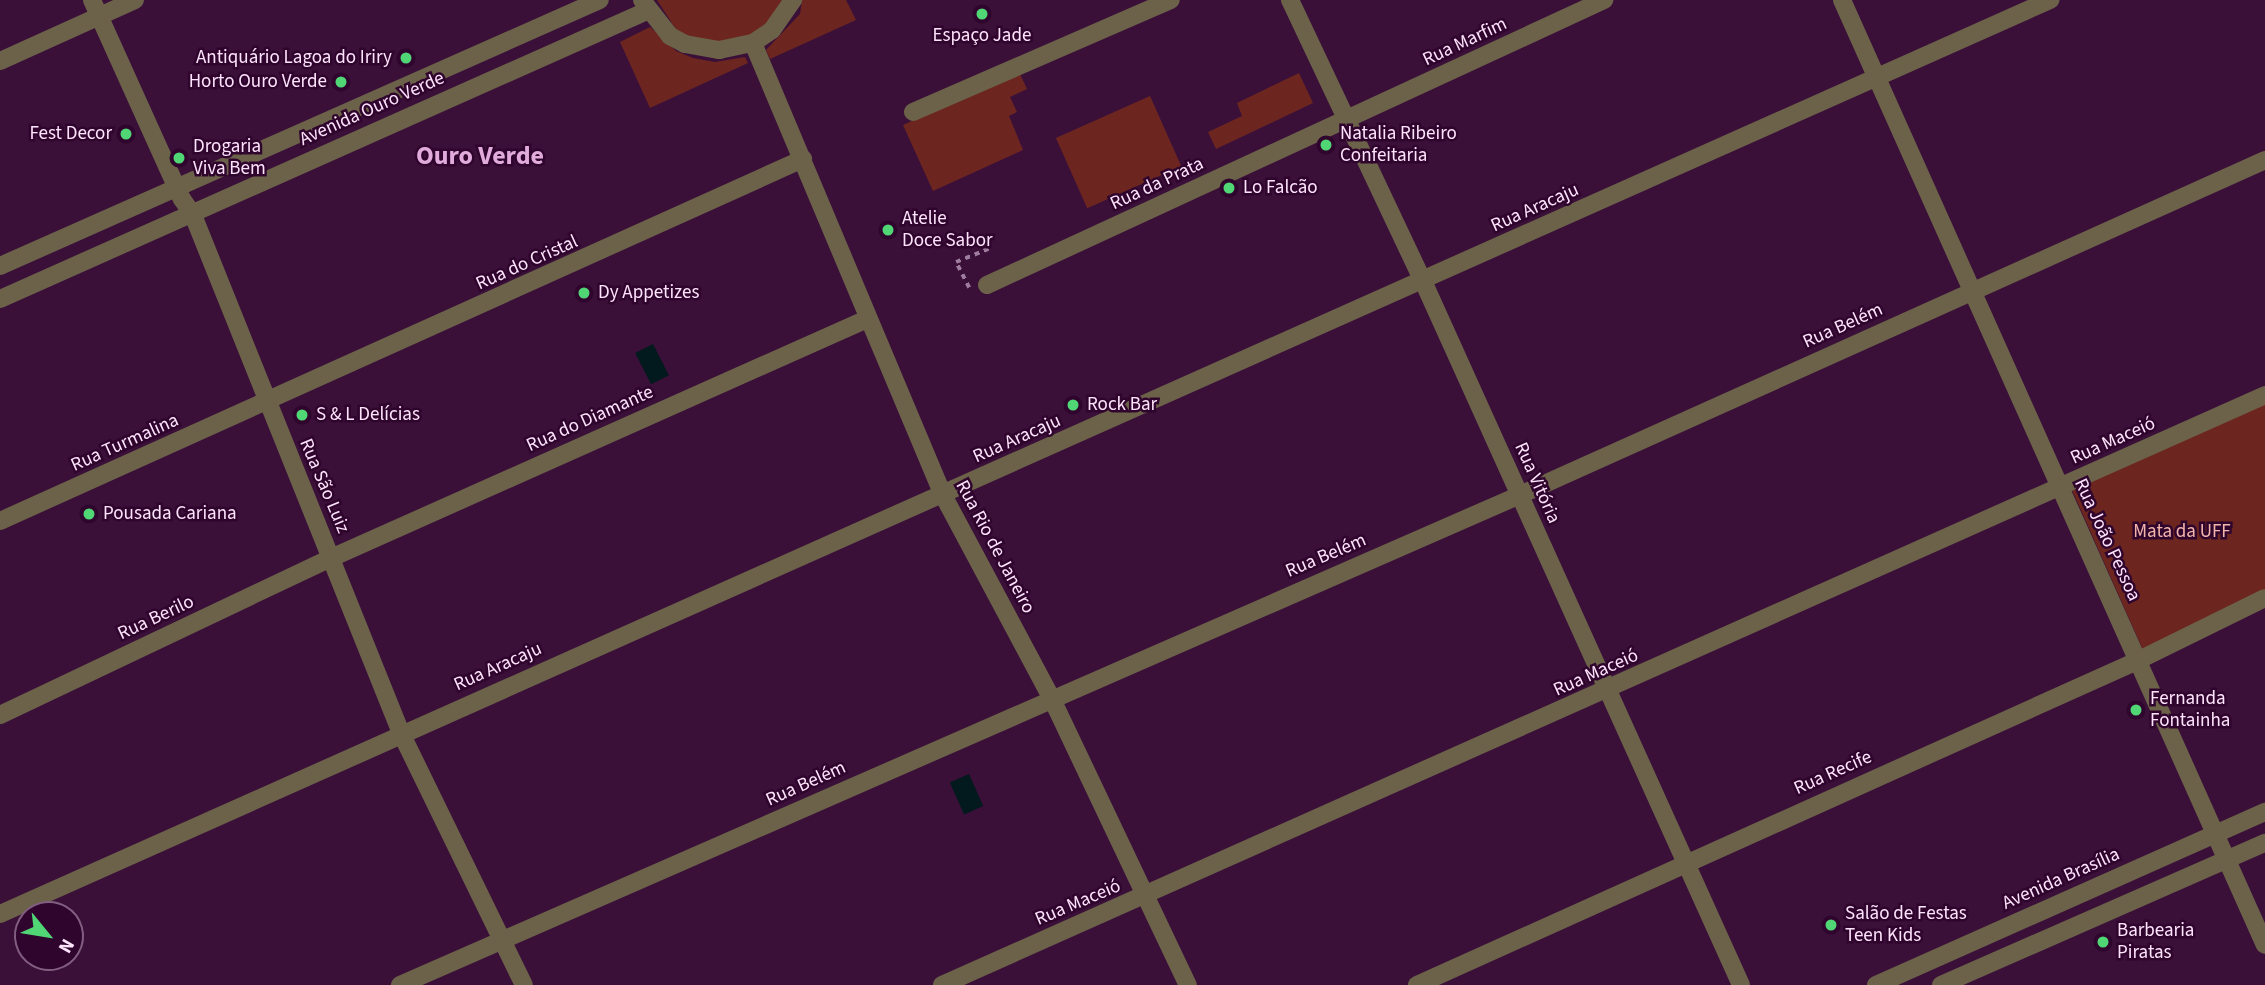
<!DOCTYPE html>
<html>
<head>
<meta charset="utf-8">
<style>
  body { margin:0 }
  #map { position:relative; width:2265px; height:985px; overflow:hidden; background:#3a1039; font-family:"Source Sans 3",sans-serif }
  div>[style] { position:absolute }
  .green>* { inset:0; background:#6c261f; transform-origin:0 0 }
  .water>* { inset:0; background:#02191d; transform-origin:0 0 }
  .path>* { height:3.5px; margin-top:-1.75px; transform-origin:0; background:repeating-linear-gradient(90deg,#9e7c9d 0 5px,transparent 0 10px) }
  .minor>* { height:18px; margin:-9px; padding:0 9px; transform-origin:9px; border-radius:9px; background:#6c6249 }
  .dots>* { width:19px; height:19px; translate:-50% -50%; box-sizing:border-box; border:4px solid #2f052e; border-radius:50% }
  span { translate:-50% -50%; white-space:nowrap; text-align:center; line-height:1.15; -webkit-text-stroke:5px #2f052e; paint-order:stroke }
  .poi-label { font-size:19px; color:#fee3fc }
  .right { translate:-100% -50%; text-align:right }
  .left { translate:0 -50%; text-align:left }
  .street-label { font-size:19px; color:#fee3fc }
  .park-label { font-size:19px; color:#f3b4aa }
  .district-label { font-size:26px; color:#e1acdc; font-weight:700 }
  .north { position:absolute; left:14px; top:901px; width:70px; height:70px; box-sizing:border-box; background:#2f052e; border:2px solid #825e80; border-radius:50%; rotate:120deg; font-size:19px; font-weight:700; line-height:28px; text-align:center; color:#fee3fc }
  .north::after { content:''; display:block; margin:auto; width:24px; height:32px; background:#50d674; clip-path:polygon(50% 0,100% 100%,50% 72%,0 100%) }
</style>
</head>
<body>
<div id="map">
  <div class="green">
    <div style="clip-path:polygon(657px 0,784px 0,762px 32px,743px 44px,697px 43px,677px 31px)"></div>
    <div style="clip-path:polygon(802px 0,846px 0,856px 20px,770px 59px,766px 50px,800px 14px)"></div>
    <div style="clip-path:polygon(650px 27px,676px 51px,693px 58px,715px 62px,745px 57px,748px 63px,650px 108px,620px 42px)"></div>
    <div style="clip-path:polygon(1019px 72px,1027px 89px,1010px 97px,1017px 112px,1009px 116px,1023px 150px,933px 191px,903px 125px)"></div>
    <div style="clip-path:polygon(1299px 73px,1313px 103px,1216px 149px,1208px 132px,1242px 116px,1237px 103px)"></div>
    <div style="left:1150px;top:96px;width:77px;height:103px;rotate:66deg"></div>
    <div style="clip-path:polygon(2265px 402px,2265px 594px,2143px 650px,2072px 490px)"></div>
  </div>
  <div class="water">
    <div style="left:653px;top:344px;width:35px;height:20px;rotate:63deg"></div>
    <div style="left:969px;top:774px;width:35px;height:21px;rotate:66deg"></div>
  </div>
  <div class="path">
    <div style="left:969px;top:288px;width:29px;rotate:-117deg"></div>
    <div style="left:956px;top:262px;width:38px;rotate:-22deg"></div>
  </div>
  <div class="minor">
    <div style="left:92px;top:0;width:218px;rotate:65.7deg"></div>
    <div style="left:182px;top:199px;width:19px;rotate:55deg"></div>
    <div style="left:193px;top:215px;width:558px;rotate:68.12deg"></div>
    <div style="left:401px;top:733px;width:280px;rotate:64deg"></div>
    <div style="left:642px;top:0;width:46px;rotate:52.1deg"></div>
    <div style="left:670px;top:36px;width:17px;rotate:28deg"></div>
    <div style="left:685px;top:44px;width:35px;rotate:10deg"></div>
    <div style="left:719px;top:50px;width:35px;rotate:-12deg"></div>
    <div style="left:753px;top:43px;width:23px;rotate:-34deg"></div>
    <div style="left:772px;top:30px;width:37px;rotate:-55deg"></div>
    <div style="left:1290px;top:0;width:311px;rotate:64.7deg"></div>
    <div style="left:1423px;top:281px;width:772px;rotate:65.69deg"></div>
    <div style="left:1842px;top:0;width:1035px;rotate:65.89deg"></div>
    <div style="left:753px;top:43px;width:490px;rotate:67.2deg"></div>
    <div style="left:943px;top:495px;width:229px;rotate:61.9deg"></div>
    <div style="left:1051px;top:697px;width:319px;rotate:64.6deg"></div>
    <div style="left:0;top:61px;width:148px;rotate:-24.3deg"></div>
    <div style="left:913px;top:112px;width:281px;rotate:-23.5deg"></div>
    <div style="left:0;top:266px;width:656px;rotate:-23.91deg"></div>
    <div style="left:987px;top:285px;width:680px;rotate:-24.79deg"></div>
    <div style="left:0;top:299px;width:708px;rotate:-24deg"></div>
    <div style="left:0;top:521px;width:881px;rotate:-24.27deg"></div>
    <div style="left:0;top:715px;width:366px;rotate:-25.4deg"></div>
    <div style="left:331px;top:558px;width:587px;rotate:-24.03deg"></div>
    <div style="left:0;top:914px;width:2245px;rotate:-24.03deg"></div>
    <div style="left:400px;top:985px;width:1222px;rotate:-23.63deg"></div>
    <div style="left:1520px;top:495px;width:817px;rotate:-24.21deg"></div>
    <div style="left:942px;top:985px;width:1449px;rotate:-24.03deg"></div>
    <div style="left:1417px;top:985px;width:792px;rotate:-24.23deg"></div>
    <div style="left:2139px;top:660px;width:140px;rotate:-26.2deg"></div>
    <div style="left:1876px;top:985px;width:426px;rotate:-24deg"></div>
    <div style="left:1941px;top:985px;width:354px;rotate:-23.7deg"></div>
  </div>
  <div class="dots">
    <div style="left:982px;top:14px;background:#50d674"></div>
    <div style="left:406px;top:58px;background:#50d674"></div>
    <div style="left:341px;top:82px;background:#50d674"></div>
    <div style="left:126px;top:134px;background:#50d674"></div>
    <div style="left:1326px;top:145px;background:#50d674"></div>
    <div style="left:179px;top:158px;background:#50d674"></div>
    <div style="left:1229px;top:188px;background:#50d674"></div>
    <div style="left:888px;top:230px;background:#50d674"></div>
    <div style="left:584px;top:293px;background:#50d674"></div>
    <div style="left:1073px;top:405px;background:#50d674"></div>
    <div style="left:302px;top:415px;background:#50d674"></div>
    <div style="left:89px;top:514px;background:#50d674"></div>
    <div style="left:2136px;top:710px;background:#50d674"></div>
    <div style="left:1831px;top:925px;background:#50d674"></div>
    <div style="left:2103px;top:942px;background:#50d674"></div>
  </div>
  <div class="poi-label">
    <span style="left:982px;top:36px">Espaço Jade</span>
    <span class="right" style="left:392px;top:58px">Antiquário Lagoa do Iriry</span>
    <span class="right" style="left:327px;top:82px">Horto Ouro Verde</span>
    <span class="right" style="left:112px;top:134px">Fest Decor</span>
    <span class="left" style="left:1340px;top:145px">Natalia Ribeiro<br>Confeitaria</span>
    <span class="left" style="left:193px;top:158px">Drogaria<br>Viva Bem</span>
    <span class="left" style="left:1243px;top:188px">Lo Falcão</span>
    <span class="left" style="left:902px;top:230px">Atelie<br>Doce Sabor</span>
    <span class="left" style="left:598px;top:293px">Dy Appetizes</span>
    <span class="left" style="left:1087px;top:405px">Rock Bar</span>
    <span class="left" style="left:316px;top:415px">S &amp; L Delícias</span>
    <span class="left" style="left:103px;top:514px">Pousada Cariana</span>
    <span class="left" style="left:2150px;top:710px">Fernanda<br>Fontainha</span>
    <span class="left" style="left:1845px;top:925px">Salão de Festas<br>Teen Kids</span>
    <span class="left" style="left:2117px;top:942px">Barbearia<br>Piratas</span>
  </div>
  <div class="street-label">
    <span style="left:1465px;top:42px;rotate:-25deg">Rua Marfim</span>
    <span style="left:372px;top:109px;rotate:-24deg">Avenida Ouro Verde</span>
    <span style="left:1157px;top:184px;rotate:-25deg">Rua da Prata</span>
    <span style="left:1535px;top:208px;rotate:-24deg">Rua Aracaju</span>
    <span style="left:527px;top:263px;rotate:-24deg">Rua do Cristal</span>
    <span style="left:1843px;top:326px;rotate:-24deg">Rua Belém</span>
    <span style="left:590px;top:419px;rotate:-24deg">Rua do Diamante</span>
    <span style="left:1017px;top:439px;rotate:-24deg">Rua Aracaju</span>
    <span style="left:2113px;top:441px;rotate:-24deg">Rua Maceió</span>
    <span style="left:125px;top:443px;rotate:-24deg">Rua Turmalina</span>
    <span style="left:1537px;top:483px;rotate:66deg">Rua Vitória</span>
    <span style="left:324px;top:486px;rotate:67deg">Rua São Luiz</span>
    <span style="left:2107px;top:540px;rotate:65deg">Rua João Pessoa</span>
    <span style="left:995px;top:547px;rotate:62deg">Rua Rio de Janeiro</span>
    <span style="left:1326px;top:556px;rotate:-23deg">Rua Belém</span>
    <span style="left:156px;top:618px;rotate:-25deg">Rua Berilo</span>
    <span style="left:498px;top:667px;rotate:-24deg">Rua Aracaju</span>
    <span style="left:1596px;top:673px;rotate:-24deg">Rua Maceió</span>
    <span style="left:1833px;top:773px;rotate:-24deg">Rua Recife</span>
    <span style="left:806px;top:784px;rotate:-24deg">Rua Belém</span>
    <span style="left:2061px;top:879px;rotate:-24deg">Avenida Brasília</span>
    <span style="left:1078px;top:903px;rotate:-23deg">Rua Maceió</span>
  </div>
  <div class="park-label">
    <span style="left:2182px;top:532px">Mata da UFF</span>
  </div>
  <div class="district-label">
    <span style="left:480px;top:156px">Ouro Verde</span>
  </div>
  <div class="north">N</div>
</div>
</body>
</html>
